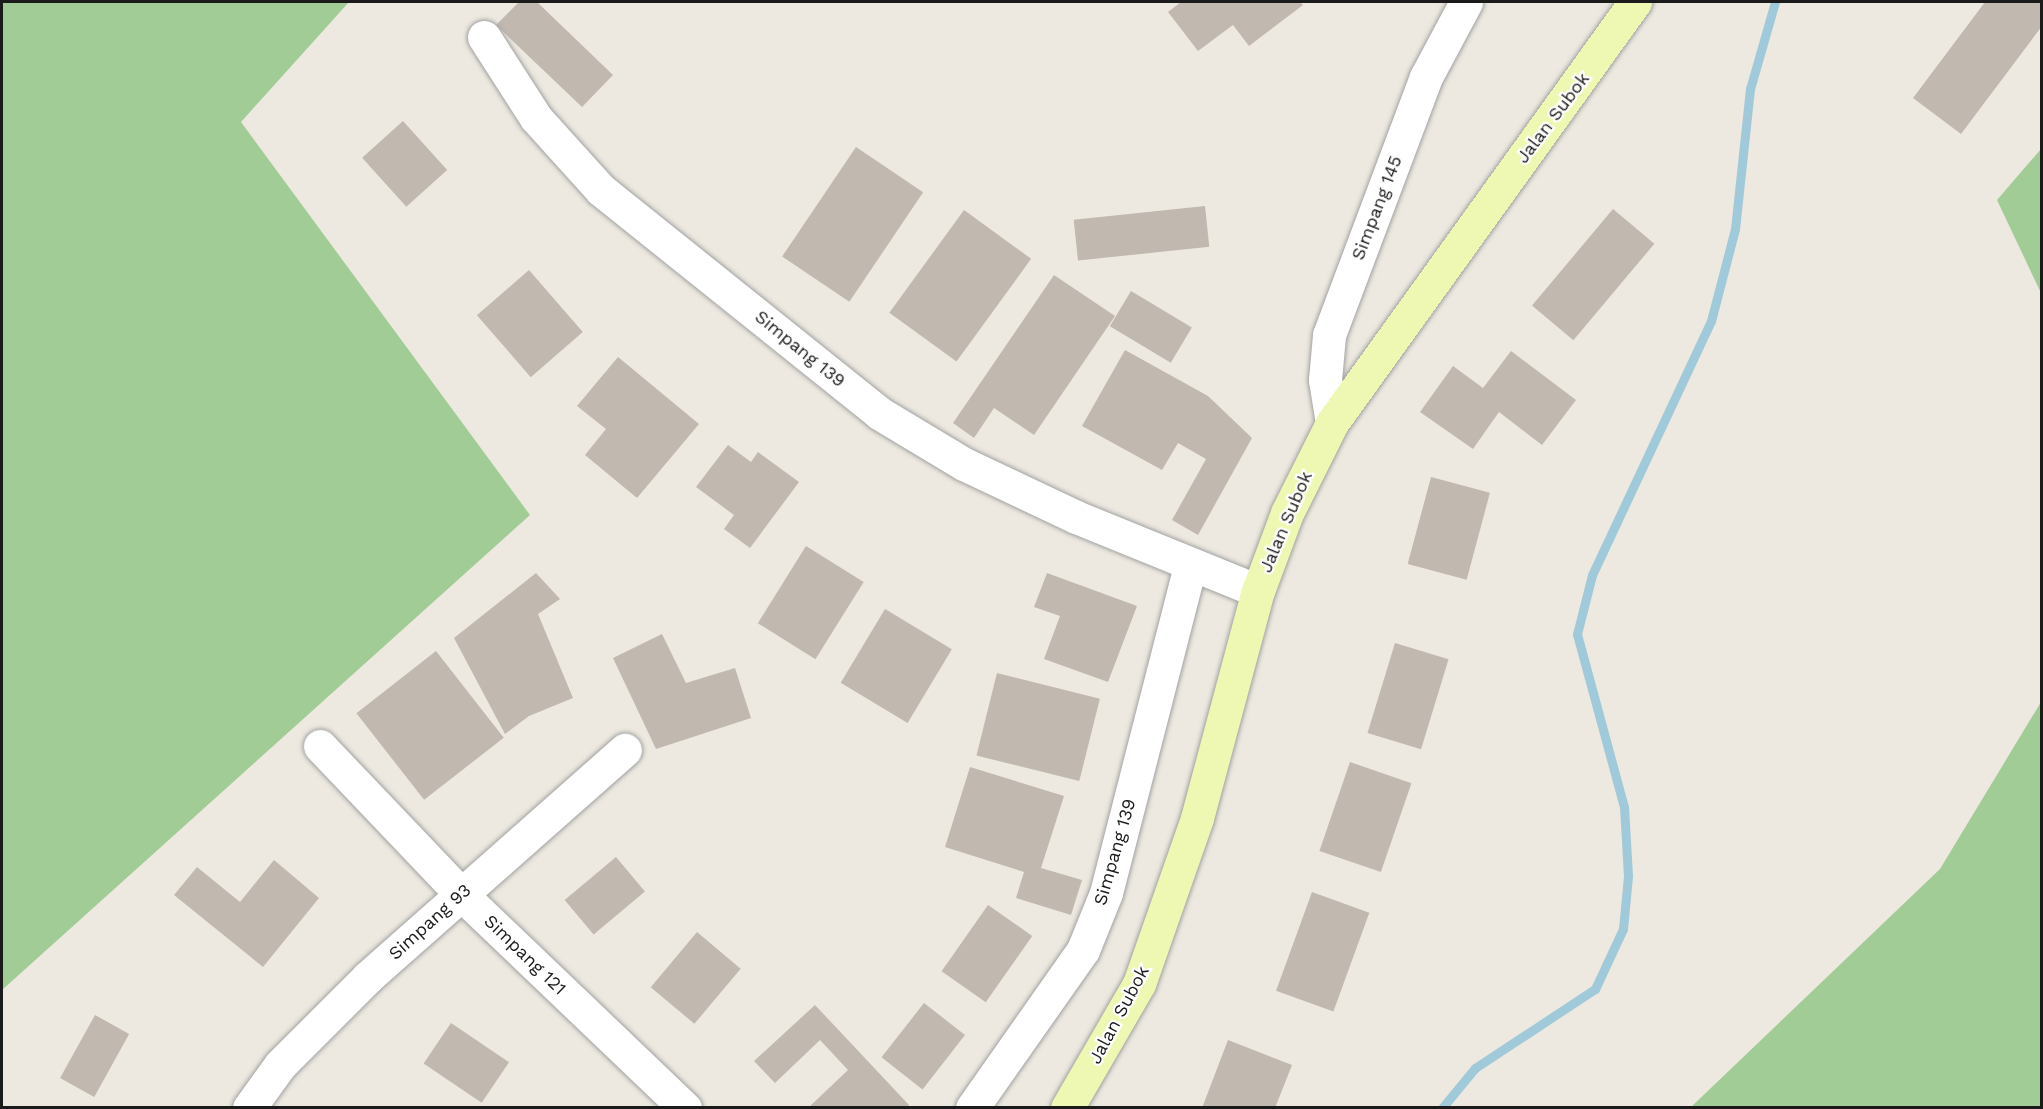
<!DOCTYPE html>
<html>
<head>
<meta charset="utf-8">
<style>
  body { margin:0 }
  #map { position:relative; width:2043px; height:1109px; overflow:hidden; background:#ede9e0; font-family:"Work Sans",sans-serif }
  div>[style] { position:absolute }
  .forest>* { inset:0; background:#a1cc95 }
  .stream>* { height:9px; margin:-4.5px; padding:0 4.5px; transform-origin:4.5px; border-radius:4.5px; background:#a0c9da }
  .building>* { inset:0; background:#c1b8b0; transform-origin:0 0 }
  .roads { filter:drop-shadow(0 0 2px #a2a2a2) drop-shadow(0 0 2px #a2a2a2) }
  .minor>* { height:33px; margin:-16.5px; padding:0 16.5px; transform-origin:16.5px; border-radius:16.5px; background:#fff }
  .secondary>* { height:33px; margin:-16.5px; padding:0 16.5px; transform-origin:16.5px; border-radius:16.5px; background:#eff8b3 }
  span { translate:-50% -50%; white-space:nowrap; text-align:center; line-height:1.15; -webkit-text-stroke:4.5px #fff; paint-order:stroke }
  .street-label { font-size:18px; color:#1b1b1b }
  .frame { position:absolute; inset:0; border:3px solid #1b1b1b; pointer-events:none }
</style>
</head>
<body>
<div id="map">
  <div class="forest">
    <div style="clip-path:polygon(2px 2px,349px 2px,241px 122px,530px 515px,2px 990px)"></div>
    <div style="clip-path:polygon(2041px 149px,2041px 293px,1997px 200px)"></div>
    <div style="clip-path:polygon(2041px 702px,2041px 1107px,1691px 1107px,1940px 869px)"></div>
  </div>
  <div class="stream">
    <div style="left:1442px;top:1108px;width:52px;rotate:-50.5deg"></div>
    <div style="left:1475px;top:1068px;width:144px;rotate:-33.4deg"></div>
    <div style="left:1595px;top:989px;width:66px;rotate:-65deg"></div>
    <div style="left:1623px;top:929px;width:53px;rotate:-84.6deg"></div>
    <div style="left:1628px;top:876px;width:69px;rotate:-93.3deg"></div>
    <div style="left:1624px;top:807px;width:179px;rotate:-105.2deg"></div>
    <div style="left:1577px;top:634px;width:61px;rotate:-75.7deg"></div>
    <div style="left:1592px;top:575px;width:280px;rotate:-64.9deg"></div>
    <div style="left:1711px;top:321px;width:95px;rotate:-75.4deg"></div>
    <div style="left:1735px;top:229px;width:141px;rotate:-83.9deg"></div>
    <div style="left:1750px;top:89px;width:91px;rotate:-74deg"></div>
  </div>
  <div class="building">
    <div style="clip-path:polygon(519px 2px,537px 2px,613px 75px,582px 107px,496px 25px)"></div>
    <div style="clip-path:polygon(1181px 2px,1300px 2px,1303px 5px,1249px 46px,1233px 25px,1198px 51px,1168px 12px)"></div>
    <div style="clip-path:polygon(1985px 2px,2042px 2px,2042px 26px,1961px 134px,1913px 98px)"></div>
    <div style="left:403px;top:121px;width:66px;height:55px;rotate:48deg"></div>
    <div style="left:856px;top:147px;width:81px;height:132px;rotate:34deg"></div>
    <div style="left:1205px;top:206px;width:41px;height:132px;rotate:84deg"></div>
    <div style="left:1613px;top:209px;width:54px;height:126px;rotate:40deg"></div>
    <div style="left:964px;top:210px;width:83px;height:127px;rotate:36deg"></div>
    <div style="left:529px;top:270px;width:82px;height:69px;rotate:49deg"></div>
    <div style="clip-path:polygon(1054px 275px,1115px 316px,1034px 435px,994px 408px,974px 438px,953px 423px)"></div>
    <div style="left:1131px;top:291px;width:71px;height:41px;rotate:31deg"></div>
    <div style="clip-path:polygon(1125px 350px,1208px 396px,1252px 438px,1198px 535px,1172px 520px,1206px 459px,1178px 443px,1162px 470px,1082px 426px)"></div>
    <div style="clip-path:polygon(1511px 351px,1576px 400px,1542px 445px,1499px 412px,1473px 449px,1420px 412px,1453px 366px,1483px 388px)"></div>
    <div style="clip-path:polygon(618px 357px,699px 424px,637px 498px,585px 455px,606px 429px,577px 406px)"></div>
    <div style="clip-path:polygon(728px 445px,751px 462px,758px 452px,799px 482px,750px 548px,724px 529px,734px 515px,696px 487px)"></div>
    <div style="left:1431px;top:477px;width:61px;height:90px;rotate:15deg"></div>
    <div style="left:806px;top:546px;width:68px;height:91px;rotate:32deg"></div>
    <div style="clip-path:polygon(536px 573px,560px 599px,538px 614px,573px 698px,529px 716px,505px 734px,454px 638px)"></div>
    <div style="clip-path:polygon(1047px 573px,1137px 606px,1108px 682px,1044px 659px,1060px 616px,1034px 607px)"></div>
    <div style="left:885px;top:609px;width:78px;height:86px;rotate:31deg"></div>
    <div style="clip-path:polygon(662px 634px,686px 683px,735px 668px,751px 718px,656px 749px,613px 658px)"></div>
    <div style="left:1395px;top:643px;width:56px;height:94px;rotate:17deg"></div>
    <div style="left:436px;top:651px;width:110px;height:101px;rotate:52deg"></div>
    <div style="left:997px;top:673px;width:106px;height:85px;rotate:14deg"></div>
    <div style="left:1350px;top:762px;width:65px;height:94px;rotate:19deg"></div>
    <div style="clip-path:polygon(970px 767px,1064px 796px,1041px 868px,1082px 880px,1071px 915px,1016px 898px,1024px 872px,945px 847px)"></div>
    <div style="left:616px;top:857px;width:45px;height:67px;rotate:50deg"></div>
    <div style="clip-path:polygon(274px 860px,319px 898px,263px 967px,174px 895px,197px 867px,240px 902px)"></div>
    <div style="left:1312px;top:892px;width:61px;height:105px;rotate:20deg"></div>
    <div style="left:988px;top:905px;width:54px;height:81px;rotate:35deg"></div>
    <div style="left:697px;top:932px;width:57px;height:72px;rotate:40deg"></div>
    <div style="left:924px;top:1003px;width:52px;height:69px;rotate:38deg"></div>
    <div style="clip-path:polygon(815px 1005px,909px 1105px,906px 1108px,808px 1108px,848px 1070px,820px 1040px,775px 1083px,754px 1061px)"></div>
    <div style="left:95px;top:1015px;width:39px;height:72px;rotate:29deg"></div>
    <div style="left:451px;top:1023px;width:70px;height:49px;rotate:34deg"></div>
    <div style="clip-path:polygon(1228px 1040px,1292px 1065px,1275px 1108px,1202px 1108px)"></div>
  </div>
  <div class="roads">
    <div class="minor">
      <div style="left:484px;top:37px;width:96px;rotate:57.3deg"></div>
      <div style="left:536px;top:118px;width:97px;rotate:47.9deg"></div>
      <div style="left:601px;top:190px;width:356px;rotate:38.7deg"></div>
      <div style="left:879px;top:413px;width:99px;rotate:31deg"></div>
      <div style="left:964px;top:464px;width:124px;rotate:25.3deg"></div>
      <div style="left:1076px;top:517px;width:196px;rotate:22.1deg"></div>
      <div style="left:1332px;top:423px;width:44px;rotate:-99.2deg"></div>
      <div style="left:1325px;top:380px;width:45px;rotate:-84.9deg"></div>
      <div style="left:1329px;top:335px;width:276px;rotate:-69.4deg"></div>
      <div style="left:1426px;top:77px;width:85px;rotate:-61.9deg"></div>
      <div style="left:320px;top:746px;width:204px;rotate:46.4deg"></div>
      <div style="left:461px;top:894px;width:310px;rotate:43.7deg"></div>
      <div style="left:249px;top:1108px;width:53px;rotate:-54.2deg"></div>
      <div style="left:280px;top:1065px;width:124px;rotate:-45deg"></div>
      <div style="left:368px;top:977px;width:343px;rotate:-41.5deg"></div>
      <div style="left:972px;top:1108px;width:193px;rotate:-54.9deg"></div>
      <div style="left:1083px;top:950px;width:61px;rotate:-68deg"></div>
      <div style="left:1106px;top:893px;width:339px;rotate:-75.6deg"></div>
    </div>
    <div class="secondary">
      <div style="left:1067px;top:1108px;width:143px;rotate:-59.9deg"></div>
      <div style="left:1139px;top:984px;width:176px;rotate:-70.7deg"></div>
      <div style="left:1197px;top:818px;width:235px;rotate:-75deg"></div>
      <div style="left:1258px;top:591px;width:83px;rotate:-69.6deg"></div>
      <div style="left:1287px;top:513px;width:101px;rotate:-63.4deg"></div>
      <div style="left:1332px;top:423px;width:519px;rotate:-54.26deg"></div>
    </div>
  </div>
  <div class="street-label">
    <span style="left:1553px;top:118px;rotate:-53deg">Jalan Subok</span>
    <span style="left:1377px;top:208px;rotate:-69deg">Simpang 145</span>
    <span style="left:800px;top:349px;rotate:39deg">Simpang 139</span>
    <span style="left:1286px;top:522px;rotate:-67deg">Jalan Subok</span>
    <span style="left:1115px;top:852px;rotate:-74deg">Simpang 139</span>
    <span style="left:430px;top:922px;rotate:-42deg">Simpang 93</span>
    <span style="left:525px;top:955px;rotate:44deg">Simpang 121</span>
    <span style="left:1119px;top:1015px;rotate:-62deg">Jalan Subok</span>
  </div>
  <div class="frame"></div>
</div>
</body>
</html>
